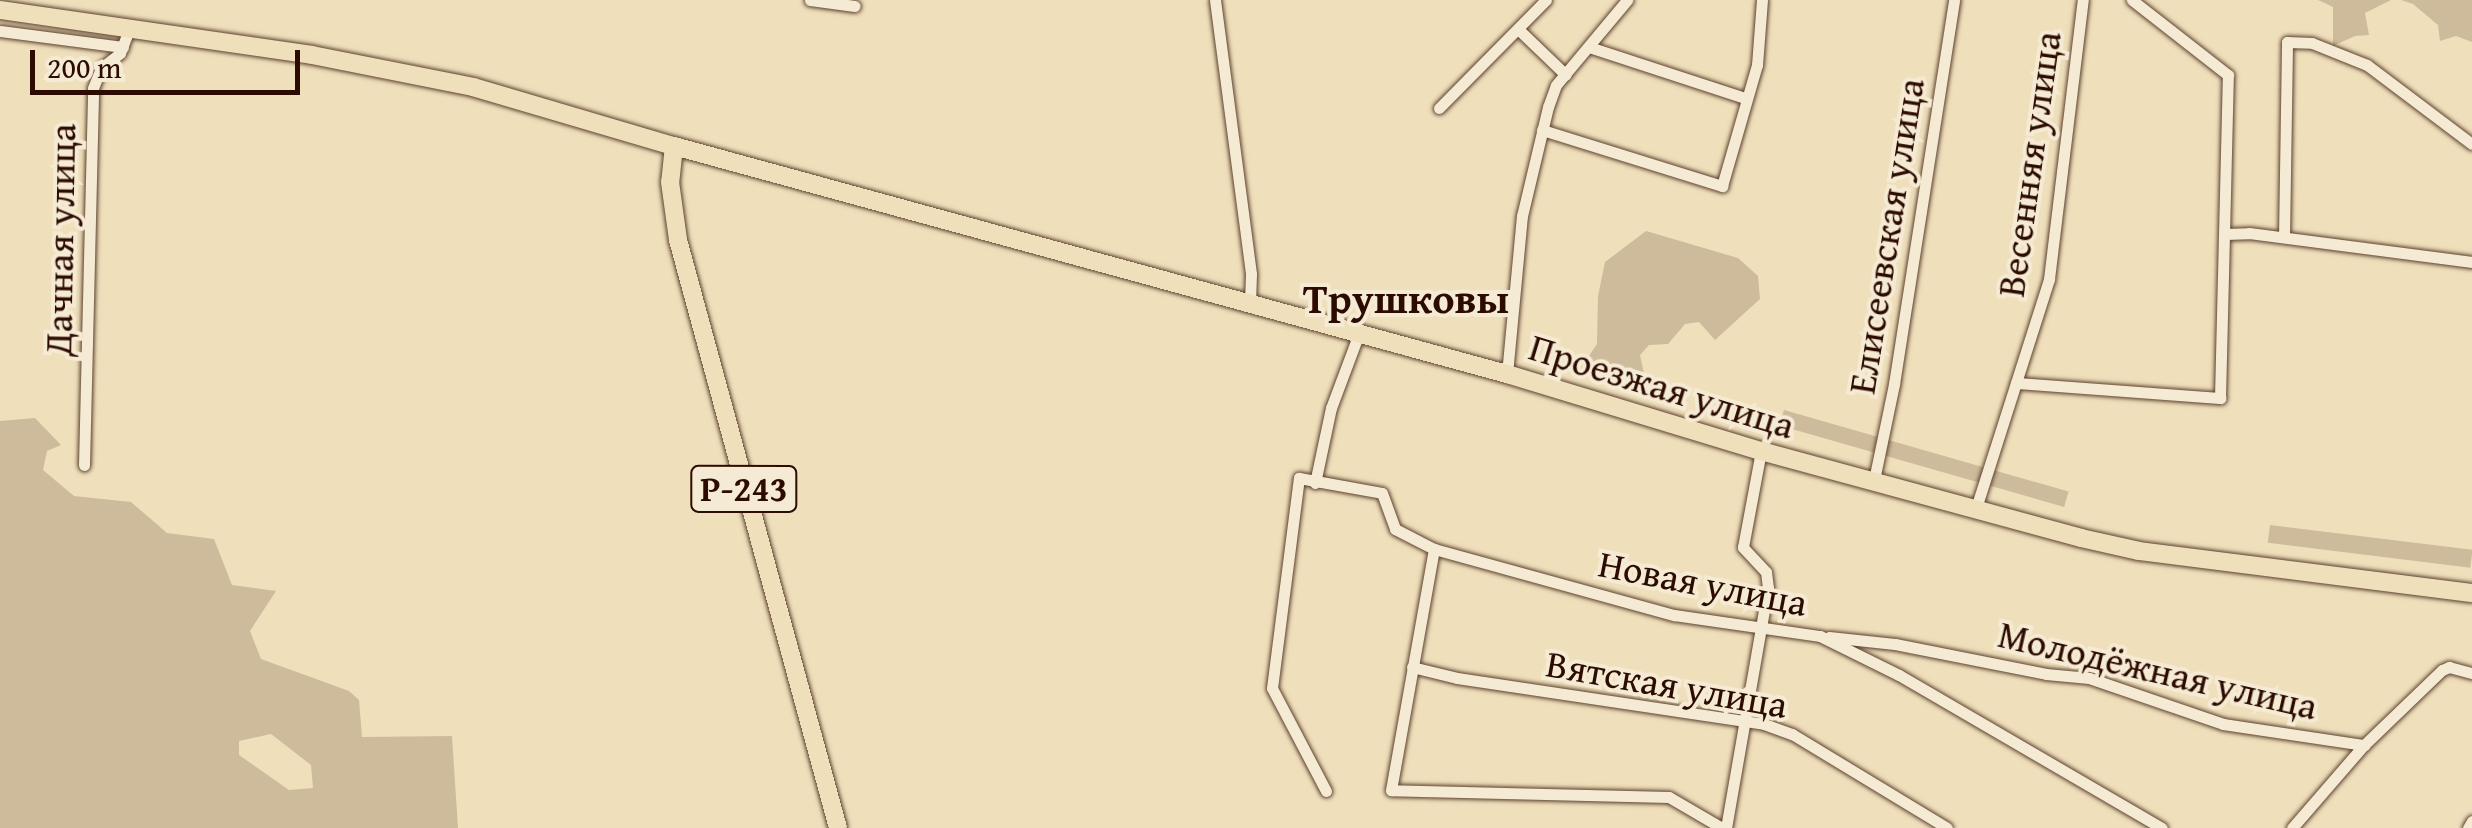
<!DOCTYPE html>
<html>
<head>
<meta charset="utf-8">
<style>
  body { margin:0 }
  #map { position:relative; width:2472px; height:828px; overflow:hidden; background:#efdfbb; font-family:"Gentium Book Plus",serif }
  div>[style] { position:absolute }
  .green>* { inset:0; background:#cebb9b; transform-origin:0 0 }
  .roads { filter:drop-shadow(0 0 2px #5d412f) drop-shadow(0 0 2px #5d412f) }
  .minor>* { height:11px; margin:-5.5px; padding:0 5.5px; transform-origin:5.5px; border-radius:5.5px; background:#f5ead3 }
  .primary>* { height:18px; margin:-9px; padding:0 9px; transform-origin:9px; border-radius:9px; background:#efdfbb }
  .trunk>* { height:18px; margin:-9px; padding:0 9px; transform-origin:9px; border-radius:9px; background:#efdfbb }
  span { translate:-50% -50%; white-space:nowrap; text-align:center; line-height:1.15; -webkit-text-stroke:8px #f5ead3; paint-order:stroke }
  .shield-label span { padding:2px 8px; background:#f5ead3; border:2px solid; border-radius:8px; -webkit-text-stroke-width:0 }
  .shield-label { font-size:35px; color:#2c0c00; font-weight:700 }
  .street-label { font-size:38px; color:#2c0c00 }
  .quarter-label { font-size:42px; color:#2c0c00; font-weight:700 }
  .scale { position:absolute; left:30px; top:50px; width:270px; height:45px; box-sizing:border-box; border:5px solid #2c0c00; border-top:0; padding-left:12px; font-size:30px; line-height:35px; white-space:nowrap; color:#2c0c00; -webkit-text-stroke:8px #f5ead3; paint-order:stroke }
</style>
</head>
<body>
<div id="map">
  <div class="green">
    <div style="clip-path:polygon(2318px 0,2391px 0,2365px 13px,2369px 35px,2355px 36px,2333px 46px,2333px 7px)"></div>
    <div style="clip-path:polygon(2401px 0,2472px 0,2472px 42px,2456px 36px,2440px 41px,2438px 25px,2413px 4px)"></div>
    <div style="clip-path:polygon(1646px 231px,1738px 258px,1758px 276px,1760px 299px,1715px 340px,1699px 322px,1685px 324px,1668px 344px,1649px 345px,1640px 355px,1647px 388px,1580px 369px,1597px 344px,1598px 296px,1605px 262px)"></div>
    <div style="left:1784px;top:410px;width:296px;height:16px;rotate:16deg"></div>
    <div style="clip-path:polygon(evenodd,35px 418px,61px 445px,47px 451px,43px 470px,74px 496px,131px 502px,167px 533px,214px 539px,232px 585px,276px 591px,250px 631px,261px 659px,349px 691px,359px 700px,362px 737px,452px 736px,458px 828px,0 828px,0 421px,35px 418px,271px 734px,311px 765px,313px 788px,289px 790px,239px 755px,239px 741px,271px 734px)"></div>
    <div style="left:2270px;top:525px;width:204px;height:18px;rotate:7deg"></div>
  </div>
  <div class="roads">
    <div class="minor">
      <div style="left:810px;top:0;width:45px;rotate:7.6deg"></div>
      <div style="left:1215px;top:0;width:276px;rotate:82.5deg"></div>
      <div style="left:1251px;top:274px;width:29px;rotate:92deg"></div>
      <div style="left:1518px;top:29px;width:66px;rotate:43.8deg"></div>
      <div style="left:0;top:31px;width:124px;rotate:7.4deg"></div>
      <div style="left:1589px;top:47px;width:164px;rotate:18.1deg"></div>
      <div style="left:1439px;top:108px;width:152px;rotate:-45.3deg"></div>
      <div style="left:1542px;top:130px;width:189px;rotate:17.3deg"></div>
      <div style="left:1722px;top:186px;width:126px;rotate:-73.9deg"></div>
      <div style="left:1757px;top:65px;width:65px;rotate:-85.6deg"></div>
      <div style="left:2225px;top:234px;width:24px;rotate:-2deg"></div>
      <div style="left:2249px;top:233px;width:225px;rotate:7.4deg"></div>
      <div style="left:2284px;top:237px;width:195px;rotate:-89.1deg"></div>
      <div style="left:2287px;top:42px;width:25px;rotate:2deg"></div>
      <div style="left:2312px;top:43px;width:59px;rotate:21.8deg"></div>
      <div style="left:2367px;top:65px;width:131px;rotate:37deg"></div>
      <div style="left:1507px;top:374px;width:159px;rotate:-84.6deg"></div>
      <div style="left:1522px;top:216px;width:112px;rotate:-76.6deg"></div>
      <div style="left:1548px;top:107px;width:23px;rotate:-70deg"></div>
      <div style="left:1556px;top:85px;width:111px;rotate:-50.1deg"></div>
      <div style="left:2016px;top:383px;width:205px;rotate:4.2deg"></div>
      <div style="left:2220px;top:398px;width:323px;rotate:-88.6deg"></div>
      <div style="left:2228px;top:75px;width:122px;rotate:-142deg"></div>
      <div style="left:84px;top:465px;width:377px;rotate:-88.6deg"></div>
      <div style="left:93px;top:88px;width:22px;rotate:-68deg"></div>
      <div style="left:101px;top:68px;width:24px;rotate:-38deg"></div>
      <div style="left:120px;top:53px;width:26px;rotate:-69deg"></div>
      <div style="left:1874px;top:480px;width:98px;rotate:-78.2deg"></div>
      <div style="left:1894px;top:384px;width:389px;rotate:-81.1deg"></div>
      <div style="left:1315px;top:483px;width:77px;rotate:-78deg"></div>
      <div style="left:1331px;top:408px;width:80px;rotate:-69.5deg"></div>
      <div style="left:1976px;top:508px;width:240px;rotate:-72.3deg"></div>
      <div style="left:2049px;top:279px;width:281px;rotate:-83.1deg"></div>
      <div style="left:1829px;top:637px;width:66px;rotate:6.1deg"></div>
      <div style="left:1895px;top:644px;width:154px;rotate:11.2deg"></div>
      <div style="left:2046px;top:674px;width:43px;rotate:5.3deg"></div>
      <div style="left:2089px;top:678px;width:142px;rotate:18.9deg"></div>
      <div style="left:2223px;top:724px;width:143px;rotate:8.5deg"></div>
      <div style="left:1412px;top:667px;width:46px;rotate:13.7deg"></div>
      <div style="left:1457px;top:678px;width:310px;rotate:8.5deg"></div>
      <div style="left:1764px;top:724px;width:30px;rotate:20deg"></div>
      <div style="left:1792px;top:734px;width:181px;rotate:31.2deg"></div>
      <div style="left:1326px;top:791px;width:116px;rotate:-117.7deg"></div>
      <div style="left:1272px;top:688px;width:212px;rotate:-82.7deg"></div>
      <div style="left:1299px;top:478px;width:84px;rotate:10.2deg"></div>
      <div style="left:1382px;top:493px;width:38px;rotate:70deg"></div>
      <div style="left:1395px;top:529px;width:44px;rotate:27.1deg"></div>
      <div style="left:1722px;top:828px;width:61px;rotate:-149.7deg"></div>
      <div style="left:1669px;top:797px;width:278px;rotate:-178.6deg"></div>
      <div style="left:1391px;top:790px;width:245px;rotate:-79.9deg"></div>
      <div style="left:1434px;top:549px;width:249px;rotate:15.4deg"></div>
      <div style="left:1674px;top:615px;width:148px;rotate:8.2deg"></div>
      <div style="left:1820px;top:636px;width:88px;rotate:26.3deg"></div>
      <div style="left:1899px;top:675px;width:304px;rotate:30.2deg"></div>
      <div style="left:1726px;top:828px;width:244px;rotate:-80.1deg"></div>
      <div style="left:1768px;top:588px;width:16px;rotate:-97deg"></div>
      <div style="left:1766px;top:572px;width:34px;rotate:-133deg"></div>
      <div style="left:1743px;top:547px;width:98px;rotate:-79.4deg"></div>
      <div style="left:2292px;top:828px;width:110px;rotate:-49.1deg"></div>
      <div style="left:2364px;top:745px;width:108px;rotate:-43.9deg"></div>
      <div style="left:2442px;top:670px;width:8px;rotate:-23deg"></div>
      <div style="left:2449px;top:667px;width:24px;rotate:15deg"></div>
      <div style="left:2468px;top:828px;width:8px;rotate:-60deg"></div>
    </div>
    <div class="primary">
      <div style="left:674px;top:146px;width:864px;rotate:15.31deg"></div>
      <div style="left:1507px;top:374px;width:265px;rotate:16.9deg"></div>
      <div style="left:1761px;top:451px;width:332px;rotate:15.2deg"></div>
      <div style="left:2081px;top:538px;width:59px;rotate:12.6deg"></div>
      <div style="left:2139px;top:551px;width:336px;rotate:7.2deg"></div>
    </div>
    <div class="trunk">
      <div style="left:0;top:10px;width:315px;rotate:8.2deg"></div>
      <div style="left:312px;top:55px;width:164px;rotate:11.2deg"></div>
      <div style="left:473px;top:87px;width:209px;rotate:16.4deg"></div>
      <div style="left:674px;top:146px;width:36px;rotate:96deg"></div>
      <div style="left:670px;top:182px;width:59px;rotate:82.1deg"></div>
      <div style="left:678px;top:240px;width:609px;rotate:74.78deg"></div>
    </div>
  </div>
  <div class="shield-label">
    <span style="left:744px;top:489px">Р-243</span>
  </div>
  <div class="street-label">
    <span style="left:2029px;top:164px;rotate:-82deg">Весенняя улица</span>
    <span style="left:1886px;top:236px;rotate:-81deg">Елисеевская улица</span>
    <span style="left:60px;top:240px;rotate:-89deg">Дачная улица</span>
    <span style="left:1662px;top:386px;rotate:17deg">Проезжая улица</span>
    <span style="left:1703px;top:583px;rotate:11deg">Новая улица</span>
    <span style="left:2158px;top:670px;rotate:13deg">Молодёжная улица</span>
    <span style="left:1667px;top:684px;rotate:10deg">Вятская улица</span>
  </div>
  <div class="quarter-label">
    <span style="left:1406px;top:298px">Трушковы</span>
  </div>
  <div class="scale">200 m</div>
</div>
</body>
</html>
